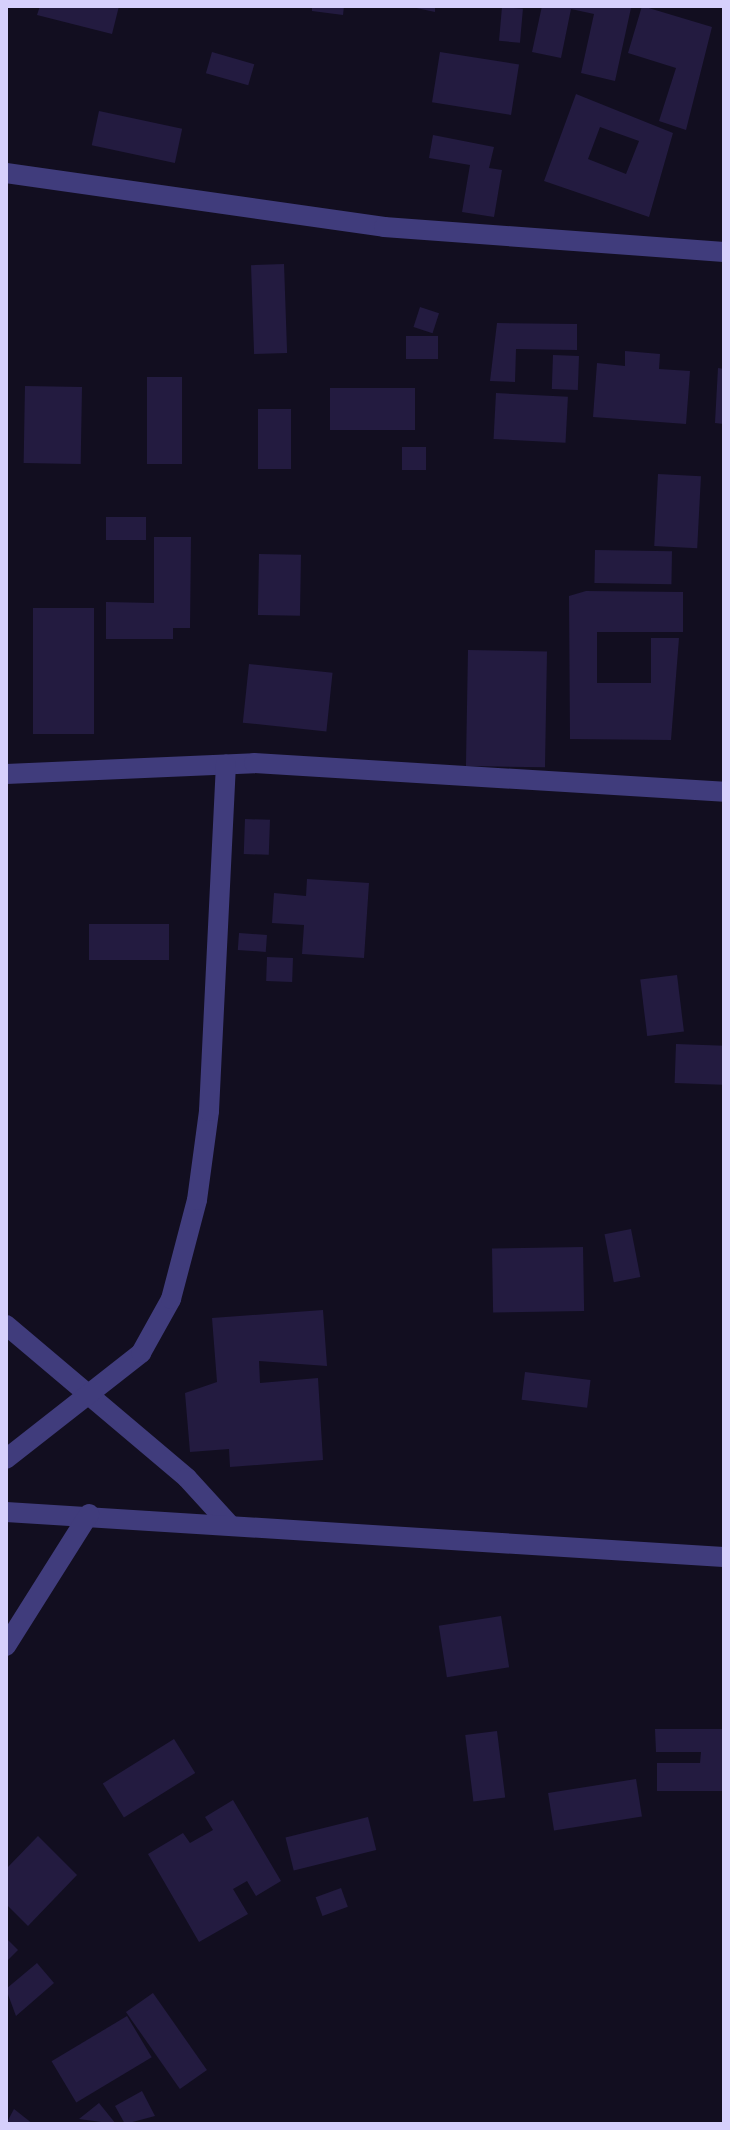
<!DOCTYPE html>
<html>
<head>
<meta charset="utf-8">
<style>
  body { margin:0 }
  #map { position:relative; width:730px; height:2130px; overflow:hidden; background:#120e20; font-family:Manrope,sans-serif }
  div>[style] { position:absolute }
  .building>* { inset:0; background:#231b40; transform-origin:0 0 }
  .minor>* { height:20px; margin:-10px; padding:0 10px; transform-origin:10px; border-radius:10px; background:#403c7c }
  span { translate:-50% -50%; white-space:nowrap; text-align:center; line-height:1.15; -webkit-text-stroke:6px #120e20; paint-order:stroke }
  .frame { position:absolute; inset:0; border:8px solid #d6d0fc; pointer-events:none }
</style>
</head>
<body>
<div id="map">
  <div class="building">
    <div style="clip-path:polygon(40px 6px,119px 6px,112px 34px,37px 15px)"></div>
    <div style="clip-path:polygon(312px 6px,344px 6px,343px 15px,312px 11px)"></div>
    <div style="clip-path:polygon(407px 6px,435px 6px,435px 12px)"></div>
    <div style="clip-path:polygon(542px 6px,631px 8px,615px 81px,581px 73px,594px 14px,571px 9px,561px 58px,532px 52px)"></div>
    <div style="clip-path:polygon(642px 6px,712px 27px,686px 130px,659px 121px,676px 68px,628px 53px)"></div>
    <div style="left:502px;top:7px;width:21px;height:34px;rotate:5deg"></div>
    <div style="left:212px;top:52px;width:44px;height:22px;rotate:16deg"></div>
    <div style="left:440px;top:52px;width:80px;height:51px;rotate:9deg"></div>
    <div style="clip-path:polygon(evenodd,576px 94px,673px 133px,649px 217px,544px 181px,576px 94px,600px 127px,639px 141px,626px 174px,588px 159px,600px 127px)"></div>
    <div style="left:99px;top:111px;width:85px;height:35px;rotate:12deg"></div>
    <div style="clip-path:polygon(433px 135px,494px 147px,489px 168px,502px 170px,494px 217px,462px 212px,470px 165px,429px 158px)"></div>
    <div style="left:284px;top:264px;width:89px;height:33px;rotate:88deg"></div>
    <div style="left:420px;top:307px;width:20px;height:21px;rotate:18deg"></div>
    <div style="clip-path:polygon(497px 323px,577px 324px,577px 350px,516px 349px,515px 382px,490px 381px)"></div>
    <div style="left:406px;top:336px;width:32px;height:23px"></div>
    <div style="clip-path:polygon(625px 351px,660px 354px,659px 369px,690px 371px,686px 424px,593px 417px,597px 363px,625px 366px)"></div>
    <div style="left:553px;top:355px;width:26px;height:34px;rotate:2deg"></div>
    <div style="clip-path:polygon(718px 368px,724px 369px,724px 424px,715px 423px)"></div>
    <div style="left:147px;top:377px;width:35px;height:87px"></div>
    <div style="left:25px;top:386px;width:57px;height:77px;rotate:1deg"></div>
    <div style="left:415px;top:388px;width:42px;height:85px;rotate:90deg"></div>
    <div style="left:496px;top:393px;width:72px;height:46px;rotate:3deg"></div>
    <div style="left:258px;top:409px;width:33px;height:60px"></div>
    <div style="left:426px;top:447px;width:23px;height:24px;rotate:90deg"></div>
    <div style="left:658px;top:474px;width:43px;height:72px;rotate:3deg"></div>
    <div style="left:106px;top:517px;width:40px;height:23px"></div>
    <div style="clip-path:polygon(154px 537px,191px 537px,190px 628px,173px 628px,173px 639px,106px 639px,106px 602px,154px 603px)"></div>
    <div style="left:595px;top:550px;width:77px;height:33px;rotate:1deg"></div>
    <div style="left:259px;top:554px;width:42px;height:61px;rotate:1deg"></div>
    <div style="clip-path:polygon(586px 591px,683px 592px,683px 632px,597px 632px,597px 683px,651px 683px,651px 638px,679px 638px,671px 740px,570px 739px,569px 596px)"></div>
    <div style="left:33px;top:608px;width:61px;height:126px"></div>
    <div style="left:468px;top:650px;width:79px;height:116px;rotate:1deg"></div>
    <div style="left:249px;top:664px;width:84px;height:59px;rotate:6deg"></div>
    <div style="left:245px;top:819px;width:25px;height:35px;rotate:2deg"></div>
    <div style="clip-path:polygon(307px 879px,369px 883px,364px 958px,302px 954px,304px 925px,272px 923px,274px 893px,306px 896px)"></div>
    <div style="left:169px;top:924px;width:36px;height:80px;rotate:90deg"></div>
    <div style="left:239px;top:933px;width:28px;height:17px;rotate:4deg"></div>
    <div style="left:267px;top:957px;width:26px;height:24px;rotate:2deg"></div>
    <div style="left:677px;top:975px;width:57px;height:37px;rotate:83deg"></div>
    <div style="left:676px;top:1044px;width:48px;height:39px;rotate:2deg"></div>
    <div style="left:631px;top:1229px;width:49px;height:27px;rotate:79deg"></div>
    <div style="left:583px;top:1247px;width:64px;height:91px;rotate:89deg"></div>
    <div style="clip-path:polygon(323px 1310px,327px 1366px,259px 1361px,260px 1383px,318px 1378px,323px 1460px,230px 1467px,229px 1449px,190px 1452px,185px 1393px,217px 1382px,212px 1318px)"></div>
    <div style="left:525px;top:1372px;width:66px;height:28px;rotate:7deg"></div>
    <div style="left:501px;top:1616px;width:52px;height:63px;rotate:81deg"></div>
    <div style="clip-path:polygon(655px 1729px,724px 1729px,723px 1791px,657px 1791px,657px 1763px,700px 1763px,701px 1752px,656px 1752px)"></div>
    <div style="left:497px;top:1731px;width:67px;height:32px;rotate:83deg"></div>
    <div style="left:174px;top:1739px;width:40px;height:84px;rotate:58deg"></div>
    <div style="left:636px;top:1779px;width:38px;height:89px;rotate:81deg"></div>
    <div style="clip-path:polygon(233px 1800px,281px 1881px,256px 1896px,247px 1881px,233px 1889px,248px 1914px,199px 1942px,148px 1854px,183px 1833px,190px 1843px,213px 1830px,205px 1817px)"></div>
    <div style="left:368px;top:1817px;width:34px;height:85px;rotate:76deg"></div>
    <div style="clip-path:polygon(38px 1836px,77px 1875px,28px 1926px,6px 1904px,6px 1869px)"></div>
    <div style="left:341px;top:1888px;width:20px;height:27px;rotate:70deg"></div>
    <div style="clip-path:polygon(6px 1938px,18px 1950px,6px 1962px)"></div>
    <div style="clip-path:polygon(37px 1963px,54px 1983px,16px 2016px,6px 1989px)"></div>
    <div style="left:153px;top:1993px;width:94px;height:33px;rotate:55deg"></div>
    <div style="left:127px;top:2016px;width:48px;height:88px;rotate:59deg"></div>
    <div style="clip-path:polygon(142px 2091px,155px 2116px,125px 2124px,115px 2106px)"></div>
    <div style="clip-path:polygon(99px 2103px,116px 2124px,79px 2119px)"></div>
    <div style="clip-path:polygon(14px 2109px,33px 2124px,6px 2124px)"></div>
  </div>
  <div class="minor">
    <div style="left:6px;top:173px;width:382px;rotate:8.1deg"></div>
    <div style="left:384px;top:227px;width:341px;rotate:4.2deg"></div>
    <div style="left:6px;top:774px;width:248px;rotate:-2.5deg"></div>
    <div style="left:254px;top:763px;width:471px;rotate:3.5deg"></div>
    <div style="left:6px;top:1325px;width:237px;rotate:40.2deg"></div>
    <div style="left:187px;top:1478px;width:62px;rotate:47.6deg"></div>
    <div style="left:6px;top:1459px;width:172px;rotate:-38.1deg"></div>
    <div style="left:141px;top:1353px;width:62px;rotate:-60.9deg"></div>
    <div style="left:171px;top:1299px;width:102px;rotate:-75.3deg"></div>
    <div style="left:197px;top:1200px;width:90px;rotate:-82.3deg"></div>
    <div style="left:209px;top:1111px;width:347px;rotate:-87.2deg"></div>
    <div style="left:6px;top:1512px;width:719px;rotate:3.59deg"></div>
    <div style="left:6px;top:1646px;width:156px;rotate:-57.8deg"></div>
  </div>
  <div class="frame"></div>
</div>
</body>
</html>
